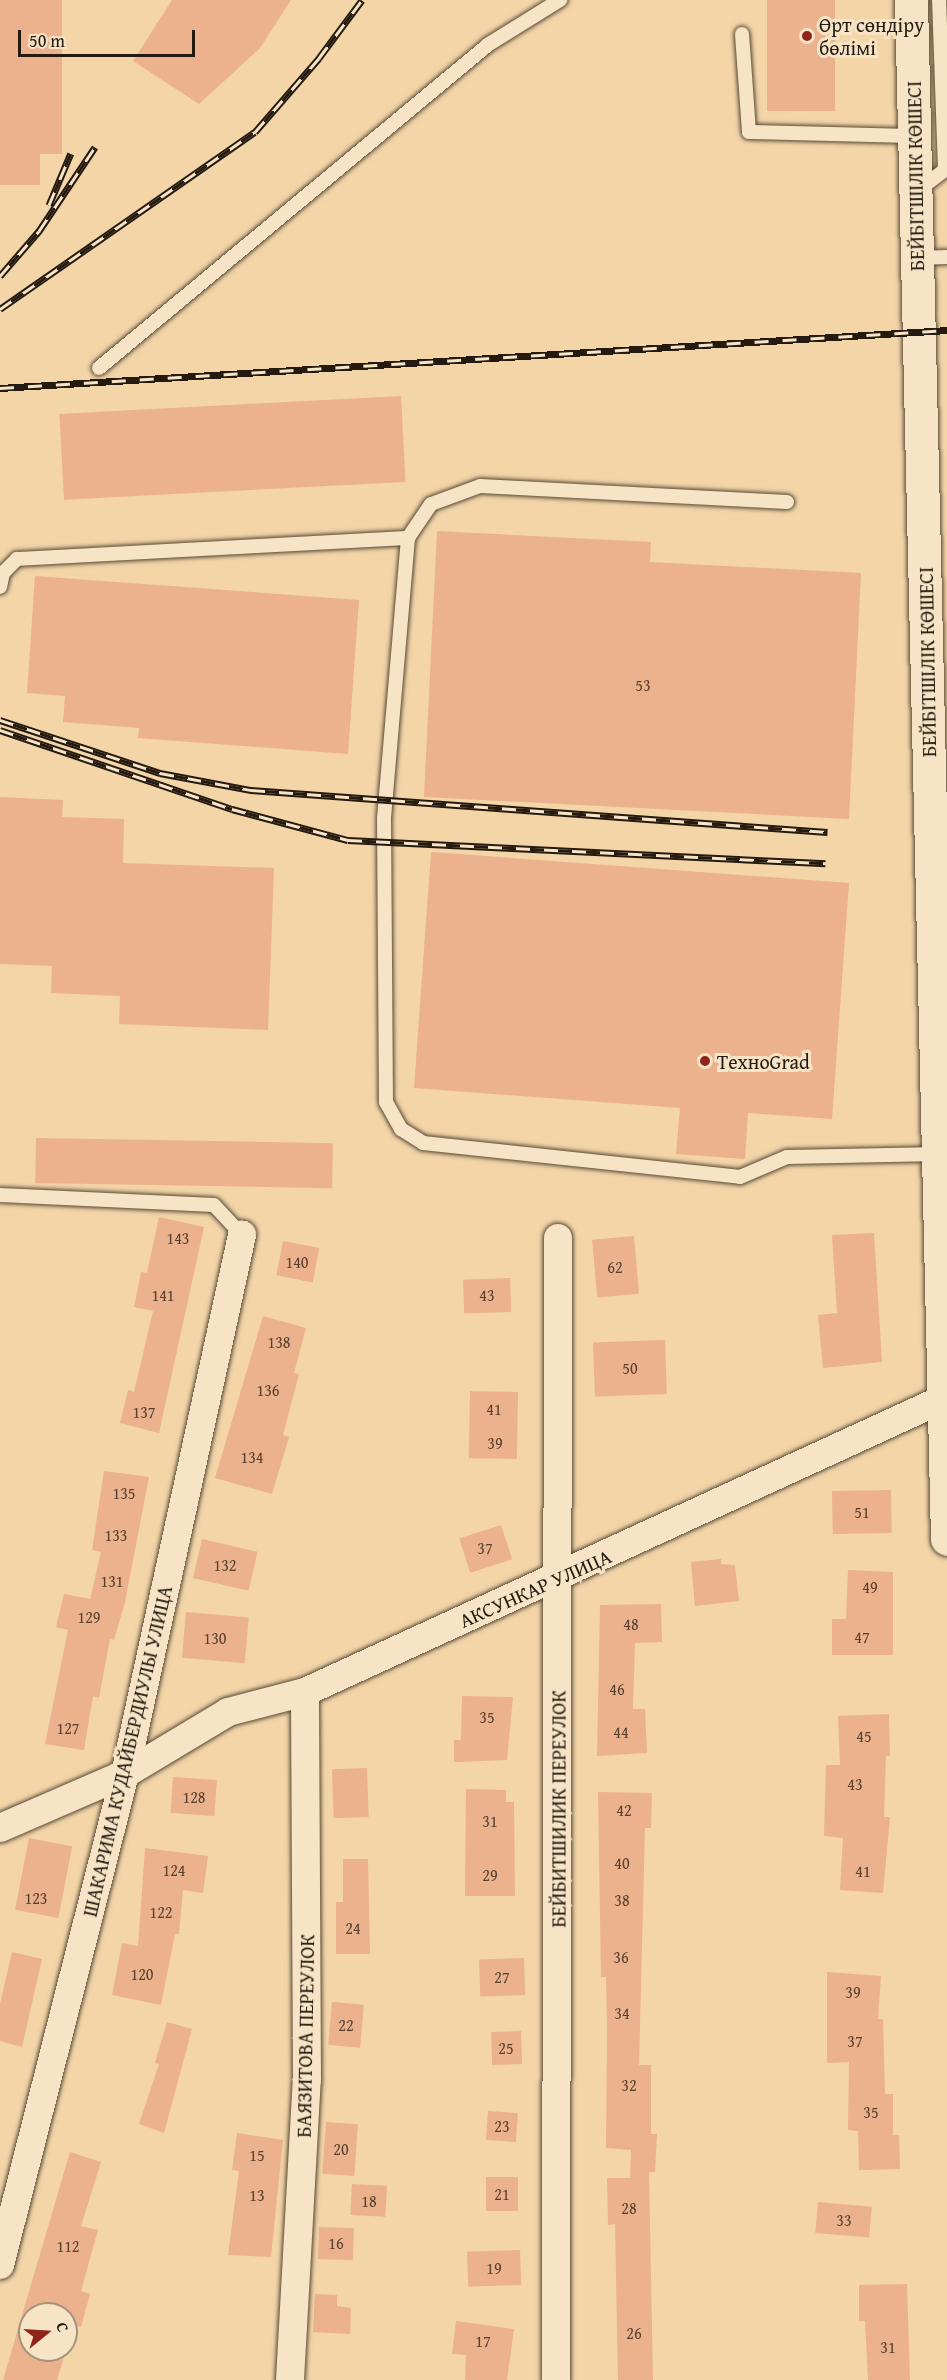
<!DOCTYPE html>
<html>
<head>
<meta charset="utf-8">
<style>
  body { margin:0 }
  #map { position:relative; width:947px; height:2380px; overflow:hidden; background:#f3d5a8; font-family:"Gentium Book Plus",serif }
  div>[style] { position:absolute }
  .building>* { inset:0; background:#ecb18d; transform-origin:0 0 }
  .roads { filter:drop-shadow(0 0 2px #584936) drop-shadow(0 0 2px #584936) }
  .lane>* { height:14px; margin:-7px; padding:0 7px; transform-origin:7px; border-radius:7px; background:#f7e4c6 }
  .street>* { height:28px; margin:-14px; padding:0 14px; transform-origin:14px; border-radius:14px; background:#f7e4c6 }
  .secondary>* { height:33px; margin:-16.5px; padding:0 16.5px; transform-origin:16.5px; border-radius:16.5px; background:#f7e4c6 }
  .rail>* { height:7px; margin-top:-3.5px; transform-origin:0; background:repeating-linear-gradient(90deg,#f7e4c6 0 14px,#241a10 0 28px); box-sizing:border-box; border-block:2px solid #241a10 }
  .dots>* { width:16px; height:16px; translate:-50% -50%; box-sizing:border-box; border:3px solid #f7e4c6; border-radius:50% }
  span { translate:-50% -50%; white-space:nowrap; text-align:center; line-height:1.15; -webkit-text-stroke:6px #f7e4c6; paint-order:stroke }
  .number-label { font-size:16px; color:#56402f }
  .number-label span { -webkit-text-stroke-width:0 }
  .poi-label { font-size:20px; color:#241a10 }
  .left { translate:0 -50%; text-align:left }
  .street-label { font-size:20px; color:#241a10 }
  .north { position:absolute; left:18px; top:2302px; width:60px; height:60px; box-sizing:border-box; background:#f7e4c6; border:2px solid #a3937d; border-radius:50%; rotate:72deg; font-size:16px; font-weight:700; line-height:24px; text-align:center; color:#241a10 }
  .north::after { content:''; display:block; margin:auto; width:21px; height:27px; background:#8f2418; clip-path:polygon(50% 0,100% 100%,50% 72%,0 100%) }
  .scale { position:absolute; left:18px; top:30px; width:177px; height:27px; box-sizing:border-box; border:3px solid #241a10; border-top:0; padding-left:8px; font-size:18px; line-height:21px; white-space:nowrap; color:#241a10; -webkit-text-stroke:4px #f7e4c6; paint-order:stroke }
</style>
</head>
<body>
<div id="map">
  <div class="building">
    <div style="clip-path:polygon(0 0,62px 0,62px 154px,40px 154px,40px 185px,0 185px)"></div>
    <div style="clip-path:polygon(172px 0,291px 0,260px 48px,199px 104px,133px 61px)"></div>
    <div style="left:767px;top:0;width:68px;height:111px"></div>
    <div style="left:401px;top:396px;width:86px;height:342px;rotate:87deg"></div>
    <div style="clip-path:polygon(437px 531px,651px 542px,650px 562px,861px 573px,849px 819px,424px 797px)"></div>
    <div style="clip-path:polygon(35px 576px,359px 600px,348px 754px,138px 738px,139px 728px,63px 722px,65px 696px,27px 693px)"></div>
    <div style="clip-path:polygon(0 797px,63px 800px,62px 817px,124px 819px,123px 863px,274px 868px,268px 1030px,119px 1024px,120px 996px,51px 993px,52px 966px,0 964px)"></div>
    <div style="clip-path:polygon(431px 852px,849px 883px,832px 1119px,748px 1113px,745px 1159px,676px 1154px,680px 1108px,414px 1088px)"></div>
    <div style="left:36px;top:1138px;width:297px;height:45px;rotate:1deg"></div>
    <div style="clip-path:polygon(159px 1217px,204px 1227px,159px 1433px,120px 1423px,128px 1390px,134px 1392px,153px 1311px,134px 1307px,141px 1272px,147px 1273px)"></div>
    <div style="clip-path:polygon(874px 1233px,882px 1362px,823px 1368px,818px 1315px,837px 1313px,832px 1235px)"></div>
    <div style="left:634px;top:1236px;width:58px;height:42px;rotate:85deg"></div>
    <div style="left:283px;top:1241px;width:37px;height:35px;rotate:11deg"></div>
    <div style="left:510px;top:1278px;width:34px;height:47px;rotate:88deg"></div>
    <div style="clip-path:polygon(263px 1316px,306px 1328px,294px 1373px,299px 1374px,283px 1435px,289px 1437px,272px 1494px,215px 1478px)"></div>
    <div style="left:665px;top:1340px;width:54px;height:72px;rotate:88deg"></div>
    <div style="left:518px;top:1392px;width:67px;height:48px;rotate:91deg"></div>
    <div style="clip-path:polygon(104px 1471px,149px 1477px,125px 1602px,114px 1640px,110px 1639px,99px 1698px,93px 1696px,84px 1750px,45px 1744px,68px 1630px,56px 1627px,64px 1594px,90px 1599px,101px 1552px,92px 1550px)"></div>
    <div style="left:891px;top:1490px;width:43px;height:59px;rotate:89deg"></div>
    <div style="left:501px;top:1525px;width:36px;height:44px;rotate:72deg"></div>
    <div style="left:202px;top:1539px;width:57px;height:40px;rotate:13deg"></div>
    <div style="clip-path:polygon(721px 1559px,721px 1564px,735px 1565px,739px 1601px,695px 1606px,691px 1562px)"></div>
    <div style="clip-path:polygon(848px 1570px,893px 1572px,893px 1655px,832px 1655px,832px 1619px,846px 1619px)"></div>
    <div style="clip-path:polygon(661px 1604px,662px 1642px,635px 1643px,633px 1709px,645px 1709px,647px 1753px,597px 1756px,600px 1605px)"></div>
    <div style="left:186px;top:1612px;width:63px;height:46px;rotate:5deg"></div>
    <div style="clip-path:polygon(462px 1696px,513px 1697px,507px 1760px,454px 1762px,454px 1740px,461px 1740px)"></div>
    <div style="clip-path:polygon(889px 1714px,890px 1756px,886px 1756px,884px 1817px,890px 1817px,883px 1893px,840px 1890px,843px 1838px,824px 1836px,826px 1765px,840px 1765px,838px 1716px)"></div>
    <div style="left:367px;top:1768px;width:49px;height:35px;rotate:88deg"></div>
    <div style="left:173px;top:1777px;width:44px;height:36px;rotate:4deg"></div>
    <div style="clip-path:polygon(466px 1789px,506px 1790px,506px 1802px,514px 1802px,515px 1896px,465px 1896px)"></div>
    <div style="clip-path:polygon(598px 1792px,652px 1793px,651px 1828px,645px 1828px,639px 2065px,651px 2065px,651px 2134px,657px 2134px,655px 2172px,649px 2172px,653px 2380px,618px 2380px,615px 2224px,608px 2225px,607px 2178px,630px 2178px,631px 2150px,606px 2148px,607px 2030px,606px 1977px,601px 1977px)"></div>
    <div style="left:29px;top:1838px;width:44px;height:73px;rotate:11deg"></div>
    <div style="clip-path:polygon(145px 1848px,208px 1856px,203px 1893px,183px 1890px,179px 1934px,175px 1934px,161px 2005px,112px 1995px,122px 1943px,138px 1946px)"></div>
    <div style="clip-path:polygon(343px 1859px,368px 1859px,370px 1954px,336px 1954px,336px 1902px,343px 1902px)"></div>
    <div style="clip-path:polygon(12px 1952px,42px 1959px,22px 2047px,0 2041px,0 2004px)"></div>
    <div style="left:524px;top:1958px;width:37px;height:45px;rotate:88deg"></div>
    <div style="clip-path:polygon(827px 1972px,881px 1976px,878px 2019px,883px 2019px,885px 2094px,893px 2094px,893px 2135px,899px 2135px,900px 2169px,859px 2170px,858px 2131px,848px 2130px,849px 2062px,827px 2063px)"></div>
    <div style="left:332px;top:2002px;width:32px;height:43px;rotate:5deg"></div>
    <div style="clip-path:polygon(167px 2022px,192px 2029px,164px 2133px,139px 2124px,159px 2064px,155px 2063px)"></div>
    <div style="left:521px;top:2031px;width:33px;height:30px;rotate:88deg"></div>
    <div style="left:488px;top:2111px;width:30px;height:29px;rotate:4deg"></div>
    <div style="left:326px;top:2122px;width:32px;height:52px;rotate:4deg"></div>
    <div style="clip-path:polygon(237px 2133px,283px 2140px,271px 2257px,228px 2255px,239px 2171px,232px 2170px)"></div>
    <div style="clip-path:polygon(70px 2152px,101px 2162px,81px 2226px,98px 2230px,81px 2291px,90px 2294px,81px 2327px,66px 2323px,66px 2314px,30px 2314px,30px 2350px,66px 2350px,57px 2380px,3px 2380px)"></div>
    <div style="left:486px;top:2177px;width:32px;height:34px"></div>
    <div style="left:352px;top:2184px;width:35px;height:31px;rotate:3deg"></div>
    <div style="left:818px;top:2202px;width:54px;height:31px;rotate:5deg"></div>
    <div style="left:319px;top:2227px;width:35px;height:32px;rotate:2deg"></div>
    <div style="left:520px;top:2250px;width:35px;height:53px;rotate:88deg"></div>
    <div style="clip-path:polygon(907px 2284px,910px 2380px,868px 2380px,865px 2321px,859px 2321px,859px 2285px)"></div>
    <div style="clip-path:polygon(315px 2294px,337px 2295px,337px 2306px,351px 2308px,350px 2334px,313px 2332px)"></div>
    <div style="clip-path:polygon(456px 2321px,514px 2329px,507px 2380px,465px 2380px,466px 2355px,452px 2354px)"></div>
  </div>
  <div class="roads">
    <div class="lane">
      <div style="left:742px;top:34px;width:98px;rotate:85.9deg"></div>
      <div style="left:749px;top:132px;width:165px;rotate:1.4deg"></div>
      <div style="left:917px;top:191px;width:35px;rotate:-37deg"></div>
      <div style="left:945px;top:170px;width:170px;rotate:-92deg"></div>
      <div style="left:918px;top:258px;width:29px;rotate:-2deg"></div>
      <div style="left:99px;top:368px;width:507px;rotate:-39.72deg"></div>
      <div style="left:489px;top:44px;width:84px;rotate:-31.8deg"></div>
      <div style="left:787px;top:502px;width:307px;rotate:-177deg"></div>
      <div style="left:480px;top:486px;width:52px;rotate:159.8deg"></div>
      <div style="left:431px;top:504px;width:41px;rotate:124.1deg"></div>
      <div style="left:408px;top:538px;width:281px;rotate:94.9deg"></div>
      <div style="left:384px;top:818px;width:284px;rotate:89.6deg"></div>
      <div style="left:386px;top:1102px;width:31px;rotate:61deg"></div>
      <div style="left:401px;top:1129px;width:26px;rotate:32deg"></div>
      <div style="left:423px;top:1143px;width:319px;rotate:6.1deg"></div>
      <div style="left:740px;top:1177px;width:51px;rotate:-23.1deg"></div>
      <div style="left:787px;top:1157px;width:151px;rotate:-1.1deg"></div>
      <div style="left:0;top:587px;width:14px;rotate:-78deg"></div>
      <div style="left:3px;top:573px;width:20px;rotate:-45deg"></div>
      <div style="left:17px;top:559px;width:392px;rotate:-3.1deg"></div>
      <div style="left:0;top:1195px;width:214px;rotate:2.7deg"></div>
      <div style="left:214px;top:1205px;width:41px;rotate:47deg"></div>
    </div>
    <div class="street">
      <div style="left:0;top:1828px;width:136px;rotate:-23.4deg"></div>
      <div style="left:125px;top:1774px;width:120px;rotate:-31deg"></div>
      <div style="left:228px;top:1712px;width:80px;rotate:-14.6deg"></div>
      <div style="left:305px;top:1692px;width:704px;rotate:-24.67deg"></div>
      <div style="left:0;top:2265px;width:507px;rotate:-75.72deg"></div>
      <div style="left:125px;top:1774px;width:552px;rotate:-77.75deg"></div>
      <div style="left:290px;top:2380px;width:300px;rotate:-86.8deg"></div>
      <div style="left:307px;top:2080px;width:388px;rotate:-90.3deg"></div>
      <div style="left:556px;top:2380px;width:1142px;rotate:-89.9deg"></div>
    </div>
    <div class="secondary">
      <div style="left:911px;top:0;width:1539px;rotate:88.66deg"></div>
    </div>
  </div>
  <div class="rail">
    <div style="left:49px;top:205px;width:56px;rotate:-67.1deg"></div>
    <div style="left:0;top:276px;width:60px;rotate:-49.1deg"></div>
    <div style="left:39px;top:231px;width:101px;rotate:-56.3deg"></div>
    <div style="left:0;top:309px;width:310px;rotate:-34.8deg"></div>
    <div style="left:255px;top:132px;width:98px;rotate:-49.1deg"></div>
    <div style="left:319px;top:58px;width:72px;rotate:-53.4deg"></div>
    <div style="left:0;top:388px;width:949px;rotate:-3.5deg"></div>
    <div style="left:0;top:720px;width:169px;rotate:18.3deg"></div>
    <div style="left:160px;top:773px;width:93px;rotate:10.6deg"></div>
    <div style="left:251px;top:790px;width:578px;rotate:4.17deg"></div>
    <div style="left:0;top:730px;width:245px;rotate:18.8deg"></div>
    <div style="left:232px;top:809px;width:120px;rotate:15deg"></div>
    <div style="left:348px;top:840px;width:478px;rotate:2.8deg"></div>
  </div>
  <div class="dots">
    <div style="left:807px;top:36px;background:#8f2418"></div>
    <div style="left:705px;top:1061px;background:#8f2418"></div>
  </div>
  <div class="number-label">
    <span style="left:643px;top:685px">53</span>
    <span style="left:178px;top:1238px">143</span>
    <span style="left:297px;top:1262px">140</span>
    <span style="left:615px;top:1267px">62</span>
    <span style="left:163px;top:1295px">141</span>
    <span style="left:487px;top:1295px">43</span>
    <span style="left:279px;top:1342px">138</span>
    <span style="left:630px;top:1368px">50</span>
    <span style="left:268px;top:1390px">136</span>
    <span style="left:494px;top:1409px">41</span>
    <span style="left:144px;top:1412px">137</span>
    <span style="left:495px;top:1443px">39</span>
    <span style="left:252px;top:1457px">134</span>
    <span style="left:124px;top:1493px">135</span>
    <span style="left:862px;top:1512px">51</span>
    <span style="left:116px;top:1535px">133</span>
    <span style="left:485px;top:1548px">37</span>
    <span style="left:225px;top:1565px">132</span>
    <span style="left:112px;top:1581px">131</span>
    <span style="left:870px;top:1587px">49</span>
    <span style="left:89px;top:1617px">129</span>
    <span style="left:631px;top:1624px">48</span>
    <span style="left:862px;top:1637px">47</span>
    <span style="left:215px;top:1638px">130</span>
    <span style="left:617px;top:1689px">46</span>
    <span style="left:487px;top:1717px">35</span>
    <span style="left:68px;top:1728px">127</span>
    <span style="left:621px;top:1732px">44</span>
    <span style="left:864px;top:1736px">45</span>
    <span style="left:855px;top:1784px">43</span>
    <span style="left:194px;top:1797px">128</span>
    <span style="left:624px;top:1810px">42</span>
    <span style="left:490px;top:1821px">31</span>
    <span style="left:622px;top:1863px">40</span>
    <span style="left:174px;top:1870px">124</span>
    <span style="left:863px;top:1871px">41</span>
    <span style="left:490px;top:1875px">29</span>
    <span style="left:36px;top:1898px">123</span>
    <span style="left:622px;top:1900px">38</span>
    <span style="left:161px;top:1912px">122</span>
    <span style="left:353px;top:1928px">24</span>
    <span style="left:621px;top:1957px">36</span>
    <span style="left:142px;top:1974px">120</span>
    <span style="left:502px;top:1977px">27</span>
    <span style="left:853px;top:1992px">39</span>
    <span style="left:622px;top:2013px">34</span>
    <span style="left:346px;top:2025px">22</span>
    <span style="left:855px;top:2041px">37</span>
    <span style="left:506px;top:2048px">25</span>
    <span style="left:629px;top:2085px">32</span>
    <span style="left:871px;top:2112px">35</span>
    <span style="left:502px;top:2126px">23</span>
    <span style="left:341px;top:2149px">20</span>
    <span style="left:257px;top:2155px">15</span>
    <span style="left:502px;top:2194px">21</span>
    <span style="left:257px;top:2195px">13</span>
    <span style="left:369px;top:2201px">18</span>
    <span style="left:629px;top:2208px">28</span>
    <span style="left:844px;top:2220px">33</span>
    <span style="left:336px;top:2243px">16</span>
    <span style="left:68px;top:2246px">112</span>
    <span style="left:494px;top:2268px">19</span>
    <span style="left:634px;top:2333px">26</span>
    <span style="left:483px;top:2341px">17</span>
    <span style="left:888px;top:2347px">31</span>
  </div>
  <div class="poi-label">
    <span class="left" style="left:819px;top:36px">Өрт сөндіру<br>бөлімі</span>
    <span class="left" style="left:717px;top:1061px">ТехноGrad</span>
  </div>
  <div class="street-label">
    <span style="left:915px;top:176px;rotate:-91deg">БЕЙБІТШІЛІК КӨШЕСІ</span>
    <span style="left:927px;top:662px;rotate:-91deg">БЕЙБІТШІЛІК КӨШЕСІ</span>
    <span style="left:535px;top:1588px;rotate:-24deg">АКСУНКАР УЛИЦА</span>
    <span style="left:127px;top:1751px;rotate:-77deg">ШАКАРИМА КУДАЙБЕРДИУЛЫ УЛИЦА</span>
    <span style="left:558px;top:1809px;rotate:-90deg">БЕЙБИТШИЛИК ПЕРЕУЛОК</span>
    <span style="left:305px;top:2036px;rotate:-89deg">БАЯЗИТОВА ПЕРЕУЛОК</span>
  </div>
  <div class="north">С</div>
  <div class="scale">50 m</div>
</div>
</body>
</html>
